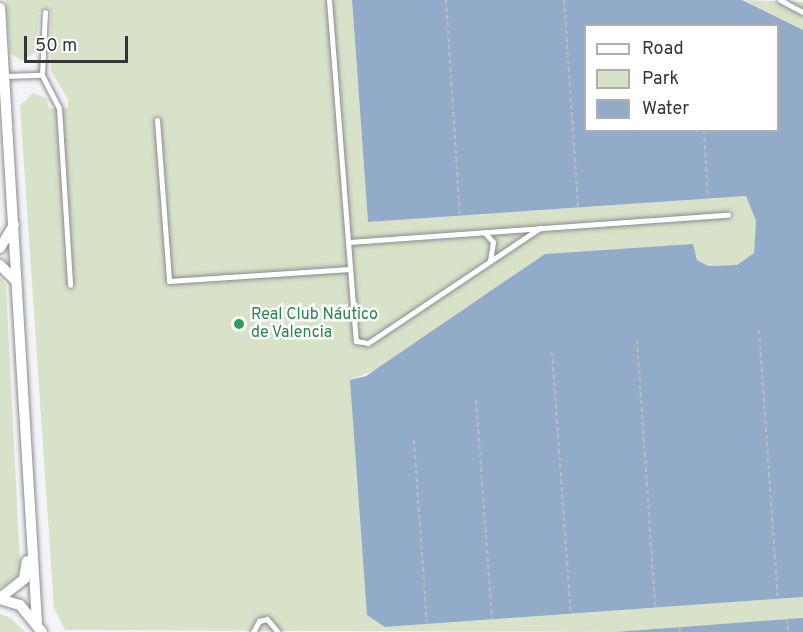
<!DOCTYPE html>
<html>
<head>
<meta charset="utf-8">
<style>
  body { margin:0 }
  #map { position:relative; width:803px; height:632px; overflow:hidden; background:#f3f4f8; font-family:Overpass,sans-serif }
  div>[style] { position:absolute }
  .green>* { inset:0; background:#d7e2c9 }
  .water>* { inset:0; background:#91abc8 }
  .path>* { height:2px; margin-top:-1px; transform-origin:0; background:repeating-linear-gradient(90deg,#bababe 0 4.5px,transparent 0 7.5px) }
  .roads { filter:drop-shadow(0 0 2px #8a8b8e) drop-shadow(0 0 2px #8a8b8e) }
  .service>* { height:5px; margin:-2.5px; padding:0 2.5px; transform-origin:2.5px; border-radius:2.5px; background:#fff }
  .minor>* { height:10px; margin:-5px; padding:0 5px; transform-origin:5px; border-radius:5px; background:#fff }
  .dots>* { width:16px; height:16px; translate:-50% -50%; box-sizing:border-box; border:3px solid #fff; border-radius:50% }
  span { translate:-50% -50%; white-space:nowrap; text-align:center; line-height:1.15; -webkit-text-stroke:5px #fff; paint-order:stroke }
  .leisure-label { font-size:16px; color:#27864d }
  .left { translate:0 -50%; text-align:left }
  .legend { position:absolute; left:584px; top:24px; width:195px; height:108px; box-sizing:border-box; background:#fff; border:2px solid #aeaeaf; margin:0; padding:8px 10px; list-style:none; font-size:18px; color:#353537 }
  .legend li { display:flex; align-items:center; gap:12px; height:30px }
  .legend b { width:30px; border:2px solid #aeaeaf }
  .scale { position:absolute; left:24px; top:36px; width:104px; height:27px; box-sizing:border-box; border:3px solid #353537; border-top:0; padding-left:8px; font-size:18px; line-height:21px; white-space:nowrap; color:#353537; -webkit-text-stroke:4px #fff; paint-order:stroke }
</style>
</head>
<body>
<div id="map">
  <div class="green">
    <div style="clip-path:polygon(6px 0,352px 0,368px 222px,746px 196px,756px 221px,754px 253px,737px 265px,708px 266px,697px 260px,693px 245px,350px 380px,385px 627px,803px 597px,803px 618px,615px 632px,65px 630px,54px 608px,20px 106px,33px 93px,46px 98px,49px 109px,68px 108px,68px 99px,51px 71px,51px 12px,39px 12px,36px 52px,22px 61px,10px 53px)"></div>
    <div style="clip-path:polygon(743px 0,803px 2px,803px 30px)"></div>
    <div style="clip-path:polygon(0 277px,6px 286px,20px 563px,16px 578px,0 588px)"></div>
    <div style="clip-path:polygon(0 614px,11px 618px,25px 632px,0 632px)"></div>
  </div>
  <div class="water">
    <div style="clip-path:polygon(evenodd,352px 0,742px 0,803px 30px,803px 597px,385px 627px,367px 615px,350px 380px,366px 376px,545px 254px,693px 244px,697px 260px,708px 266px,737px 265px,754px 253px,756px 221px,746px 196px,368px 222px,352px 0,586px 26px,778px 26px,778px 130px,586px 130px,586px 26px)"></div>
    <div style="clip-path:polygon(803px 618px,803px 632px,615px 632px,787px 619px)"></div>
  </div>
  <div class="path">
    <div style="left:446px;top:0;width:217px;rotate:86.3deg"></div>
    <div style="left:564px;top:0;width:208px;rotate:86.1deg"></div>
    <div style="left:704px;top:130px;width:68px;rotate:86.6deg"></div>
    <div style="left:759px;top:330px;width:270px;rotate:86deg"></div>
    <div style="left:637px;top:340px;width:268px;rotate:86.1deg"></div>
    <div style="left:552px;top:352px;width:263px;rotate:85.9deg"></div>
    <div style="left:476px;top:400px;width:220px;rotate:85.8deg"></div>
    <div style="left:414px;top:440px;width:184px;rotate:86deg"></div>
    <div style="left:787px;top:619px;width:13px;rotate:86deg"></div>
    <div style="left:680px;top:627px;width:5px;rotate:90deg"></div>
  </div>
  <div class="roads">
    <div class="service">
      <div style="left:329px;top:0;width:342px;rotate:85.5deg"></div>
      <div style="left:356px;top:341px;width:12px;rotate:9deg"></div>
      <div style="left:368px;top:343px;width:207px;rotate:-33.8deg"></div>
      <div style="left:780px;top:0;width:26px;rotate:28deg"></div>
      <div style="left:42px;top:75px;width:37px;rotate:63deg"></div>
      <div style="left:59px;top:108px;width:177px;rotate:86.4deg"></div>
      <div style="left:5px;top:76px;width:37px;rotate:-2deg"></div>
      <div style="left:42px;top:75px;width:63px;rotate:-87.3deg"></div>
      <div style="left:157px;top:120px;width:161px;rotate:85.7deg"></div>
      <div style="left:169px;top:281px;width:181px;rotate:-3.8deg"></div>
      <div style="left:485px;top:233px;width:12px;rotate:48deg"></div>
      <div style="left:493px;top:242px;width:19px;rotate:99deg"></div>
      <div style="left:348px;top:242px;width:381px;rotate:-4.1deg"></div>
      <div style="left:253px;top:632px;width:13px;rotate:-61deg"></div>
      <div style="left:259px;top:621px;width:8px;rotate:-14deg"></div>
      <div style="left:267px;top:619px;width:17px;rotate:50deg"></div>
    </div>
    <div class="minor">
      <div style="left:0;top:8px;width:616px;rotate:86.56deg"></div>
      <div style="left:0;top:248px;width:27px;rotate:-59deg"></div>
      <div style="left:0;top:265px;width:23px;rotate:45deg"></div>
      <div style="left:0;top:598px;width:31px;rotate:-38deg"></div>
      <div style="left:24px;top:579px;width:18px;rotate:-81deg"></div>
      <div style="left:0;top:599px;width:21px;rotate:17deg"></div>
      <div style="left:20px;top:605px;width:35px;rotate:51deg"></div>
    </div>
  </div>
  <div class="dots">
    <div style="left:239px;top:324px;background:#2e9e5b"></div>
  </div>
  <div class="leisure-label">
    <span class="left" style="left:251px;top:324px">Real Club Náutico<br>de Valencia</span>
  </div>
  <ul class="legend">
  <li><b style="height:8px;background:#fff"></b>Road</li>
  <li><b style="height:16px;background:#d7e2c9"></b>Park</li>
  <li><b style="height:16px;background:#91abc8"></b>Water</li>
  </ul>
  <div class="scale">50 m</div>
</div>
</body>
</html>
